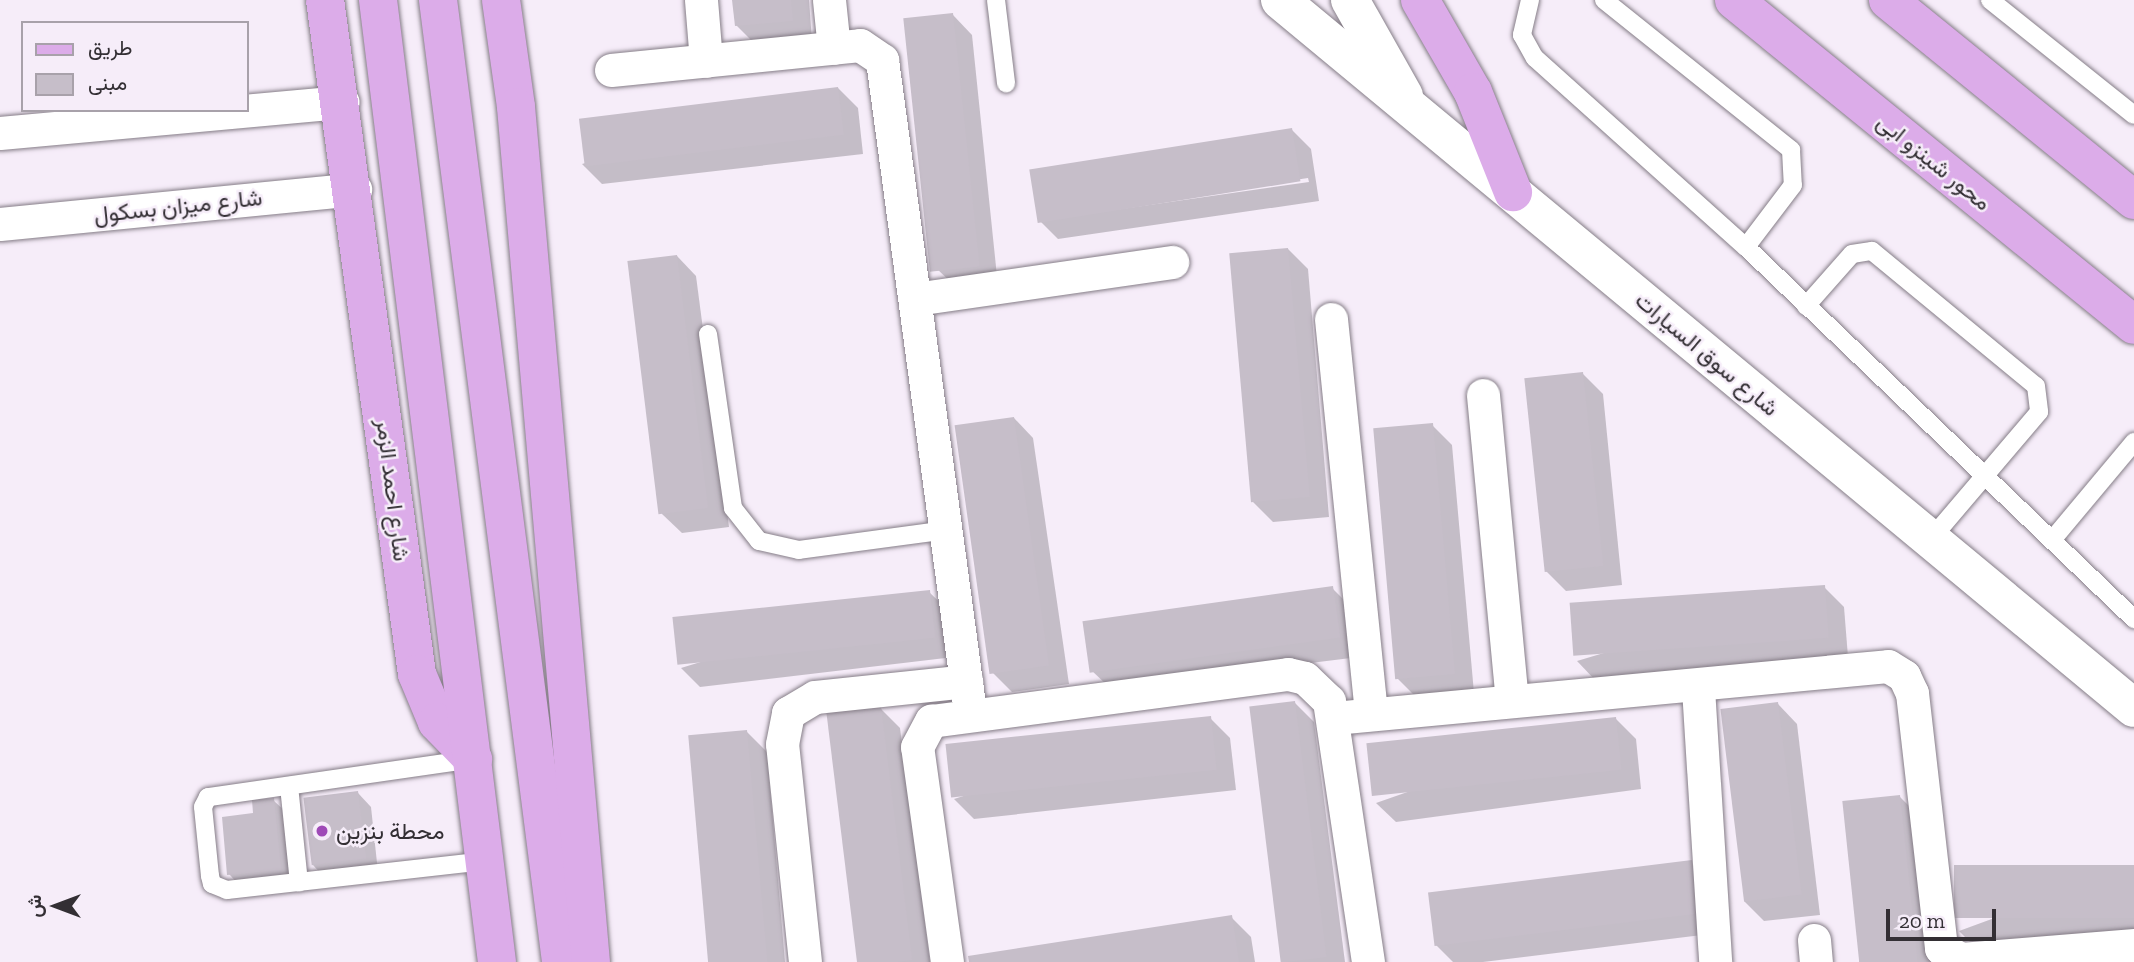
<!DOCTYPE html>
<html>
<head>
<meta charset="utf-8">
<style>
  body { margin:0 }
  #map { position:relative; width:2134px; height:962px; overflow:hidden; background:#f6edf9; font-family:"Zilla Slab",Vazirmatn,serif }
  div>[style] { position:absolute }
  .shadow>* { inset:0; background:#0003 }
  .building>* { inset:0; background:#c6bec9; transform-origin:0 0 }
  .roads { filter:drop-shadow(0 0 2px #857d87) drop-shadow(0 0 2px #857d87) }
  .service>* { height:18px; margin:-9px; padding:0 9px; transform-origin:9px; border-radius:9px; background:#fff }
  .minor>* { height:33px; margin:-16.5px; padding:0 16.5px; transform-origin:16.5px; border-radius:16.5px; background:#fff }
  .tertiary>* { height:38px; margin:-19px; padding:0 19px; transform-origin:19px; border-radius:19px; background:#fff }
  .primary>* { height:38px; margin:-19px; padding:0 19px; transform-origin:19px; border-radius:19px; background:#dcace9 }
  .dots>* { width:19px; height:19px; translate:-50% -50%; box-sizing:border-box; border:4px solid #f6edf9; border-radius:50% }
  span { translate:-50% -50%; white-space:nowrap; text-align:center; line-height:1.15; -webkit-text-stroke:5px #f6edf9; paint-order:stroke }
  .street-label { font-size:23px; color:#332f34 }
  .poi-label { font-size:23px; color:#332f34 }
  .left { translate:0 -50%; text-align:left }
  .legend { position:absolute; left:21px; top:21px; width:228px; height:91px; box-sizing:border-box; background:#f6edf9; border:2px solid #a8a1aa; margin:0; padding:9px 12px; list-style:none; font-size:21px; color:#332f34 }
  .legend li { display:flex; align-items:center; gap:14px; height:35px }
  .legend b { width:35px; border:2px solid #a8a1aa }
  .north { position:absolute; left:21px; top:871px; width:70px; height:70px; -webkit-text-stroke:5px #f6edf9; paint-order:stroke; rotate:270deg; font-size:19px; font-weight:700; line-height:28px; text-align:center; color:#332f34 }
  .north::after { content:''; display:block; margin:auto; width:24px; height:32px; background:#332f34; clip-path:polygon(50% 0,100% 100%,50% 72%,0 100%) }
  .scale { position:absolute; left:1886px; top:909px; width:110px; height:32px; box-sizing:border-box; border:4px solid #332f34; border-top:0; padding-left:9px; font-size:21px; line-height:24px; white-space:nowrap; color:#332f34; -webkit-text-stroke:5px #f6edf9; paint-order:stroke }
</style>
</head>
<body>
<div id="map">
  <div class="shadow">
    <div style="clip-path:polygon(734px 0,809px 0,812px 41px,756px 45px,736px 25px)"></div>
    <div style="clip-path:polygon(953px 15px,972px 35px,998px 286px,956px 287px,936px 268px)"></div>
    <div style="clip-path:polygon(838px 88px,858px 108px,863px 154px,602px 184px,582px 164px)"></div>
    <div style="clip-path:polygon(evenodd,1291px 129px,1311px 149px,1319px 201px,1058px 239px,1038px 219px,1291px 129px,1308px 178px,1309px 182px,1052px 219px,1052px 216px,1308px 178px)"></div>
    <div style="clip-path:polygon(1288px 249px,1308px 269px,1329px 517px,1273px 522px,1253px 502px)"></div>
    <div style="clip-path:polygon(677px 256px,696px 276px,729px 527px,682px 533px,662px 514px)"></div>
    <div style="clip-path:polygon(1583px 374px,1603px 394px,1622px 585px,1566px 591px,1546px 571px)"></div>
    <div style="clip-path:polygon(1014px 418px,1033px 438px,1069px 684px,1012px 692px,992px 672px)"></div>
    <div style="clip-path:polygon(1432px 425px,1452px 445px,1474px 693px,1417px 698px,1397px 678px)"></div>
    <div style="clip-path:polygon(1824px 587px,1844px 607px,1848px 657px,1596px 681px,1577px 661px)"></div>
    <div style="clip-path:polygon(1332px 588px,1352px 608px,1359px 657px,1110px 688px,1090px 669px)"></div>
    <div style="clip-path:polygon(929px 592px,949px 611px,954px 657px,700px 687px,681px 668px)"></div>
    <div style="clip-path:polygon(1295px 703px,1314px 722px,1345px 962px,1283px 962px,1251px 708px)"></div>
    <div style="clip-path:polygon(1778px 704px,1797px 724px,1820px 915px,1764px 921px,1744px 901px)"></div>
    <div style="clip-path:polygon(880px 708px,900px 728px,930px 962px,860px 962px,828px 715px)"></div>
    <div style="clip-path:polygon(1210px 718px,1230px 738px,1236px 790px,974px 819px,954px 799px)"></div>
    <div style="clip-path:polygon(1616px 719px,1636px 739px,1641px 789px,1396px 822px,1376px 803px)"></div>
    <div style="clip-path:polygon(747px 732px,767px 752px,785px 962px,709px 962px)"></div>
    <div style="clip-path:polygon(358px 793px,371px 807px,378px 872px,325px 878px,312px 864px)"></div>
    <div style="clip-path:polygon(1900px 797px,1920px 817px,1934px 962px,1859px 962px)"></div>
    <div style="clip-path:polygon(273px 800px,287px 813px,294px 883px,242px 888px,229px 874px,255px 815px)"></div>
    <div style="clip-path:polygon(1691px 862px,1718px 933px,1483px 962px,1453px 962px,1436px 945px)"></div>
    <div style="clip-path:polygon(2134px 867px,2134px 939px,1979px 951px,1959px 931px)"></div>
    <div style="clip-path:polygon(1231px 917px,1251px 937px,1255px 962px,971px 962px)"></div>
  </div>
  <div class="building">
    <div style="clip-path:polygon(732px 0,791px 0,793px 21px,735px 26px)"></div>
    <div style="left:953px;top:13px;width:255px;height:50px;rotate:84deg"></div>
    <div style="left:838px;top:87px;width:48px;height:261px;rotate:83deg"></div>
    <div style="left:1292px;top:128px;width:54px;height:266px;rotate:81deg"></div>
    <div style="left:1288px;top:248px;width:250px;height:59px;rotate:85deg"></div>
    <div style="left:677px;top:255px;width:255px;height:50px;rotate:83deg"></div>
    <div style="left:1583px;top:372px;width:195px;height:59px;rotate:84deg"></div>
    <div style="left:1014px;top:417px;width:251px;height:60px;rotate:82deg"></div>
    <div style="left:1433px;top:423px;width:252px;height:60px;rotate:85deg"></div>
    <div style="left:1825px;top:585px;width:53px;height:256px;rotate:86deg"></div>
    <div style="left:1333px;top:586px;width:52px;height:253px;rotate:82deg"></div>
    <div style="left:930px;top:590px;width:48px;height:259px;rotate:84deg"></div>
    <div style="left:1295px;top:701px;width:258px;height:46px;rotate:83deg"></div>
    <div style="left:1778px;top:702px;width:194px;height:58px;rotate:83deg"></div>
    <div style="left:881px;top:706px;width:256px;height:55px;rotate:83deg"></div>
    <div style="left:1211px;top:716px;width:54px;height:267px;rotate:84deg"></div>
    <div style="left:1616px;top:717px;width:53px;height:251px;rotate:84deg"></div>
    <div style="left:747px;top:730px;width:233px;height:59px;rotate:85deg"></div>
    <div style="left:358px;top:791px;width:68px;height:55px;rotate:83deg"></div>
    <div style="left:1900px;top:795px;width:168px;height:58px;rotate:84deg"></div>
    <div style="clip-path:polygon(274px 798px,281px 870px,227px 875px,222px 817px,253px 813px,252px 800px)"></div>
    <div style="left:1692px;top:860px;width:54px;height:266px;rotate:83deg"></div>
    <div style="left:2134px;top:865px;width:53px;height:180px;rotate:90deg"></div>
    <div style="clip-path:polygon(1232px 915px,1239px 962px,969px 962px,968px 956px)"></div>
  </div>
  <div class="roads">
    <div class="service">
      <div style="left:996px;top:0;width:84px;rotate:83.1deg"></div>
      <div style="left:1530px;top:0;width:36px;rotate:103deg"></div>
      <div style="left:1522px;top:35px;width:26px;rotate:61deg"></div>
      <div style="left:1535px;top:58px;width:283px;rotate:41.9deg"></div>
      <div style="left:1746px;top:247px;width:538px;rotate:43.79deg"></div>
      <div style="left:1604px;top:0;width:240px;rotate:38.7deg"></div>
      <div style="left:1791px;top:150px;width:35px;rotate:87deg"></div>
      <div style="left:1793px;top:185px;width:78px;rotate:127.2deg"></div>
      <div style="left:1990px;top:0;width:184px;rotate:38.6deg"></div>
      <div style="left:1806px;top:306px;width:69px;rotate:-48.5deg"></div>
      <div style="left:1852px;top:254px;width:20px;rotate:-9deg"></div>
      <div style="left:1872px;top:251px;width:212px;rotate:39.5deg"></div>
      <div style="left:2036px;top:386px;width:26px;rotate:83deg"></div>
      <div style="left:2039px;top:412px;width:167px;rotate:130.4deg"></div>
      <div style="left:708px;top:334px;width:176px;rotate:81.8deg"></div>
      <div style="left:733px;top:508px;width:42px;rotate:51.8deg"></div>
      <div style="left:759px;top:541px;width:41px;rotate:12.7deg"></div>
      <div style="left:799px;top:550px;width:148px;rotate:-7.7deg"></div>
      <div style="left:2052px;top:540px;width:128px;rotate:-50.1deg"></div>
      <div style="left:473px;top:759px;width:268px;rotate:171.8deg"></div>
      <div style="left:208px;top:797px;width:11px;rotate:117deg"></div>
      <div style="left:203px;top:807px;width:69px;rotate:84.2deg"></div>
      <div style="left:210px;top:876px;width:8px;rotate:76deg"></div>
      <div style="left:212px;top:884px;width:16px;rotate:22deg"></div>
      <div style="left:227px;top:890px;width:261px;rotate:-6.4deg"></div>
      <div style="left:289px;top:786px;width:97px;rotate:84.1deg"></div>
    </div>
    <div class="minor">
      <div style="left:701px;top:0;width:61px;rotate:85.3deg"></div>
      <div style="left:829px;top:0;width:48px;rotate:84.1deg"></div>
      <div style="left:611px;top:70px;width:250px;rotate:-5.7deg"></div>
      <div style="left:860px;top:45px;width:27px;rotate:34deg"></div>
      <div style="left:882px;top:60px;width:658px;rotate:82.31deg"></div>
      <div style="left:0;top:133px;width:344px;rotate:-5.2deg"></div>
      <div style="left:0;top:224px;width:357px;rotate:-5.6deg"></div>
      <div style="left:915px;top:299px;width:260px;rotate:-8.2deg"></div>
      <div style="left:1331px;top:319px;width:397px;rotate:84.2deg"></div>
      <div style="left:1483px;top:395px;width:306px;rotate:84.6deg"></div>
      <div style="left:1698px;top:688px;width:275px;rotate:86.4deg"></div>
      <div style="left:1334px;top:718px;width:556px;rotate:-5.36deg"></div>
      <div style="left:1888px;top:666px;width:19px;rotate:32deg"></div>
      <div style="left:1904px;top:676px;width:19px;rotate:65deg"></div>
      <div style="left:1912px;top:693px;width:257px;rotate:83.5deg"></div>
      <div style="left:1941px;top:948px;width:23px;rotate:29deg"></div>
      <div style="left:1961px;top:959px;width:174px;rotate:-4.6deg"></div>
      <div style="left:1814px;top:940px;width:22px;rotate:85deg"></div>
      <div style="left:805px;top:962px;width:219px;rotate:-96deg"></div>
      <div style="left:782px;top:744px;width:32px;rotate:-79deg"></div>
      <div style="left:788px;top:713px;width:31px;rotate:-31deg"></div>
      <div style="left:815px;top:697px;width:152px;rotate:-6deg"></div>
      <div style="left:947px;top:962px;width:217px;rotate:-97.9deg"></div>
      <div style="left:917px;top:747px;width:30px;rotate:-62deg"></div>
      <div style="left:931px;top:721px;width:360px;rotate:-7.5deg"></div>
      <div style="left:1288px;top:674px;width:17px;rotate:13deg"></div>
      <div style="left:1305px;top:678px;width:33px;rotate:44deg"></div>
      <div style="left:1329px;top:701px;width:264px;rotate:81.5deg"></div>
    </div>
    <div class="tertiary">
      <div style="left:1280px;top:0;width:1109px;rotate:39.66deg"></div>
      <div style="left:1350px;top:0;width:110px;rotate:60.6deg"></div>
    </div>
    <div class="primary">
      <div style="left:325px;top:0;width:680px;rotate:82.23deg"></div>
      <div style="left:417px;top:674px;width:52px;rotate:67.4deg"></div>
      <div style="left:437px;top:722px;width:52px;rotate:45.8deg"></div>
      <div style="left:378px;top:0;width:969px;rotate:82.95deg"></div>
      <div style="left:438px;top:0;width:970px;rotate:82.71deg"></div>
      <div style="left:501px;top:0;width:108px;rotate:82deg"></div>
      <div style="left:516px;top:107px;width:858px;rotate:84.99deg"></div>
      <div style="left:1420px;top:0;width:106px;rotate:60.1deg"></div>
      <div style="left:1473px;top:92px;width:108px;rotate:68.2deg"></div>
      <div style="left:1734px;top:0;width:515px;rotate:39.09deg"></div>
      <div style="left:1888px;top:0;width:317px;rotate:39.1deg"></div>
    </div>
  </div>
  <div class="dots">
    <div style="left:322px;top:831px;background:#9f4ab7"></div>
  </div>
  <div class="street-label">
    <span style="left:1934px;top:162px;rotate:39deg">محور شينزو ابى</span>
    <span style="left:178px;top:206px;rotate:-6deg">شارع ميزان بسكول</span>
    <span style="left:1707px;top:354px;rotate:40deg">شارع سوق السيارات</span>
    <span style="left:393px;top:490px;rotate:83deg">شارع احمد الزمر</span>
  </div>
  <div class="poi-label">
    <span class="left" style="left:336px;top:831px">محطة بنزين</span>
  </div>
  <ul class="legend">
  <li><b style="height:9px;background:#dcace9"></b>طريق</li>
  <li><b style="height:19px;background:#c6bec9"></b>مبنى</li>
  </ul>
  <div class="north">ش</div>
  <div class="scale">20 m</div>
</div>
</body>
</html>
